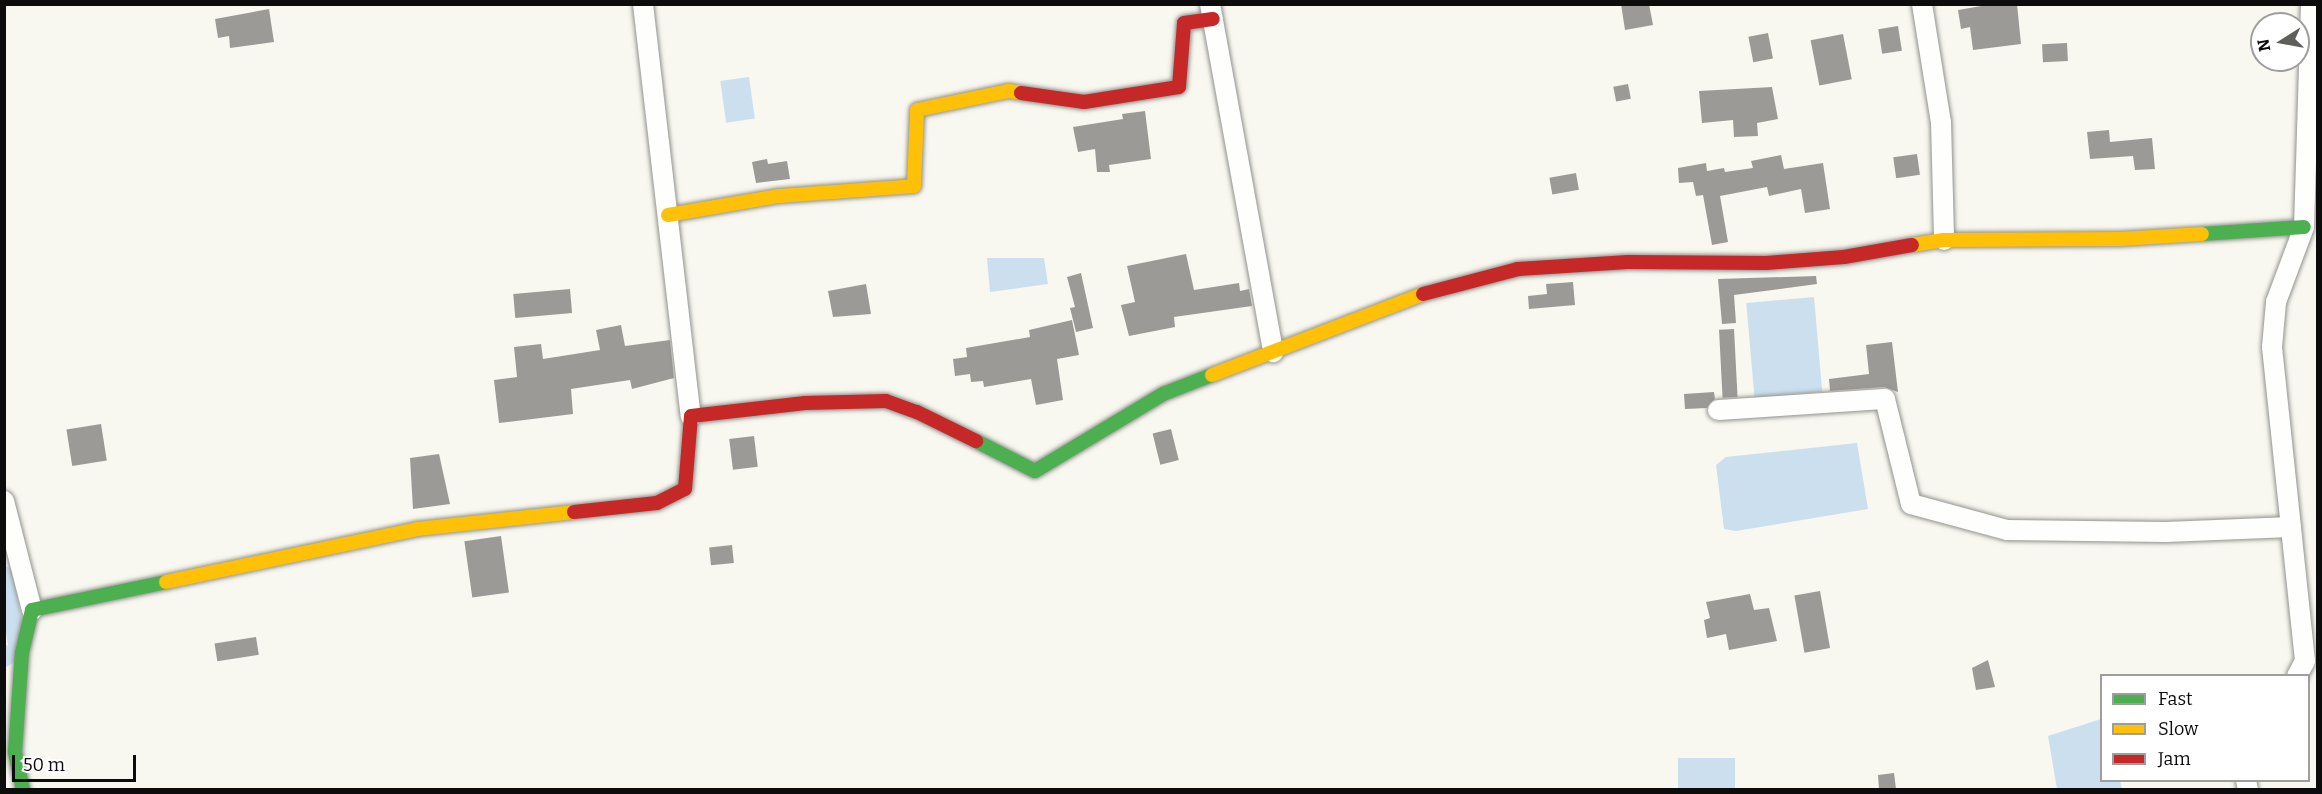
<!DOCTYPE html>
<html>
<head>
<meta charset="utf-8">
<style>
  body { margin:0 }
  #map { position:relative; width:2322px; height:794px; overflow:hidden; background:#f8f8f0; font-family:Bitter,serif }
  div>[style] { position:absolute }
  .water>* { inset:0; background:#cbdfee; transform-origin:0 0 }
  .canal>* { height:18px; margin:-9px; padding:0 9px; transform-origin:9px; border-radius:9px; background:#cbdfee }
  .building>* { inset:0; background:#9c9a96; transform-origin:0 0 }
  .roads { filter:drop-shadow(0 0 2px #92928f) drop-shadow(0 0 2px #92928f) }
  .street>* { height:20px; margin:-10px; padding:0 10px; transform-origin:10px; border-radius:10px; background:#fefefd }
  .fast>* { height:14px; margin:-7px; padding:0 7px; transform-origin:7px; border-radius:7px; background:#4caf50 }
  .slow>* { height:14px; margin:-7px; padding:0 7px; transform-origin:7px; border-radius:7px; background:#ffc107 }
  .jam>* { height:14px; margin:-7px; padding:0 7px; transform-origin:7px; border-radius:7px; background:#c62828 }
  span { translate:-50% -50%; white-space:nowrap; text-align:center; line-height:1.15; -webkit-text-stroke:6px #fff; paint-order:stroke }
  .frame { position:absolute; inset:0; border:6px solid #0c0c0c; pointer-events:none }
  .legend { position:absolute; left:2100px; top:674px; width:210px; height:108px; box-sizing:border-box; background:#fff; border:2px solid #9e9e9e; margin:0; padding:8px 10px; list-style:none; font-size:18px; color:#0c0c0c }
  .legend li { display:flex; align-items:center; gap:12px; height:30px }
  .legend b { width:30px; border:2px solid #9e9e9e }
  .north { position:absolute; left:2250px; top:12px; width:60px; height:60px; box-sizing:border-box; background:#fff; border:2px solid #9e9e9e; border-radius:50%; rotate:259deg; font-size:16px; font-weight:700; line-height:24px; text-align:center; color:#0c0c0c }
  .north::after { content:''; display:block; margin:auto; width:21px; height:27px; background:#5f5f5c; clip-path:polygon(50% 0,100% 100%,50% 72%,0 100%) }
  .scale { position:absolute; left:12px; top:755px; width:124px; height:27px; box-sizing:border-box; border:3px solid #0c0c0c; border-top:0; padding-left:8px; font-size:18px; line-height:21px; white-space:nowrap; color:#0c0c0c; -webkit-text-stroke:4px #fff; paint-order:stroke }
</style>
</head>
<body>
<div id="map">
  <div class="water">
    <div style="left:749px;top:77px;width:42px;height:29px;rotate:82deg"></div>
    <div style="clip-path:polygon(987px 258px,1044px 258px,1048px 284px,990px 292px)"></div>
    <div style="left:1814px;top:297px;width:95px;height:68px;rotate:85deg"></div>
    <div style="clip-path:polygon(1857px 443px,1868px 509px,1736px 531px,1724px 529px,1716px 465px,1726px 457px)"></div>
    <div style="clip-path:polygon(2101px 719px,2102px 780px,2120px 781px,2122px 789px,2057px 789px,2048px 736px)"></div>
    <div style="left:1678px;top:758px;width:57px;height:31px"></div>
  </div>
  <div class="canal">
    <div style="left:4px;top:575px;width:75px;rotate:79.3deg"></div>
    <div style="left:18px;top:649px;width:17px;rotate:147deg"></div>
  </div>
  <div class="building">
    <div style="clip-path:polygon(1621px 4px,1649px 4px,1653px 25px,1625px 30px)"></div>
    <div style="clip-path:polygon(1993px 4px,2017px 4px,2021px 44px,1973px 50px,1970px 27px,1961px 29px,1958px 10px)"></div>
    <div style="clip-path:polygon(269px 9px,274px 42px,230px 48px,229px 36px,218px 38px,215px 19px)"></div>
    <div style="left:1898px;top:26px;width:25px;height:20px;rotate:81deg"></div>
    <div style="left:1768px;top:33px;width:26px;height:20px;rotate:79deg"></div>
    <div style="left:1843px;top:34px;width:46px;height:33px;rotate:79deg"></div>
    <div style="left:2067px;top:43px;width:18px;height:25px;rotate:87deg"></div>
    <div style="left:1628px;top:84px;width:15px;height:15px;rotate:79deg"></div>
    <div style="clip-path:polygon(1772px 87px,1778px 119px,1757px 123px,1758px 136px,1734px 137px,1733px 120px,1702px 123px,1699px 91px)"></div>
    <div style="clip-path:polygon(1145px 111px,1151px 159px,1109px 165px,1110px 172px,1097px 172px,1095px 149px,1078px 152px,1073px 127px,1123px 119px,1122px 114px)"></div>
    <div style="clip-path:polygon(2109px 130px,2110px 142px,2152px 138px,2155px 169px,2135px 170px,2133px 156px,2090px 159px,2087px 132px)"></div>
    <div style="left:1917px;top:154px;width:21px;height:24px;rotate:82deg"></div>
    <div style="clip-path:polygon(1781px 155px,1784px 169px,1823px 163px,1830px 209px,1805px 213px,1801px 189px,1769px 196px,1767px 187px,1720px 196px,1728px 242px,1712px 245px,1703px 195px,1696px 196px,1693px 182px,1679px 183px,1678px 168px,1706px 163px,1707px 171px,1724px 168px,1725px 172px,1753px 168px,1751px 161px)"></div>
    <div style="clip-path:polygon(767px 159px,768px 164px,787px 161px,790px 179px,756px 183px,752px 162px)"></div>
    <div style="left:1576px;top:173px;width:17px;height:27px;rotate:80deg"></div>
    <div style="clip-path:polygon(1186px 254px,1194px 290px,1239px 283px,1240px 291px,1249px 289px,1252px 306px,1174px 317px,1175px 327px,1129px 336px,1121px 305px,1135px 302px,1127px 266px)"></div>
    <div style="clip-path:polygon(1081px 273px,1093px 328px,1076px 332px,1070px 308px,1075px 307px,1067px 277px)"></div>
    <div style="clip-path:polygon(1816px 276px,1817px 284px,1734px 295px,1736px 323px,1722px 324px,1718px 279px)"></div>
    <div style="clip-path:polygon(1573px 282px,1575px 305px,1529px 309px,1528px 296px,1547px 294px,1546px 284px)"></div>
    <div style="clip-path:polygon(866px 284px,871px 314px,833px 317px,828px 291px)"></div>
    <div style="left:570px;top:289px;width:24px;height:57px;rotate:85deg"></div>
    <div style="clip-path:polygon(1072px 320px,1079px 355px,1057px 359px,1063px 400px,1036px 405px,1031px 379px,984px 387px,983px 381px,971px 382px,970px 374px,955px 376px,953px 359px,967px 357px,966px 348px,1030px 337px,1029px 330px)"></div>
    <div style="clip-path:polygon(621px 325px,625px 346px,670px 340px,674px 378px,632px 389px,630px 380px,571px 389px,573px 414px,499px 423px,494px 380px,517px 377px,514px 347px,541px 344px,543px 359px,600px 350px,596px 330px)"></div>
    <div style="left:1734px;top:329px;width:68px;height:15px;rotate:87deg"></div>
    <div style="clip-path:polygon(1892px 342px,1898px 392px,1884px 387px,1830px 391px,1829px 379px,1869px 374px,1866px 345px)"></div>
    <div style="clip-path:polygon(1714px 392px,1715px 399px,1707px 408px,1685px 409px,1684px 394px)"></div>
    <div style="left:101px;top:424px;width:37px;height:35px;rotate:81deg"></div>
    <div style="left:1171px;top:429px;width:32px;height:19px;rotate:76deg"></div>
    <div style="left:754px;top:436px;width:31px;height:25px;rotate:83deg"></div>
    <div style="clip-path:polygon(439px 454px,450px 504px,413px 509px,410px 458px)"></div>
    <div style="left:501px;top:536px;width:57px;height:37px;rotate:82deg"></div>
    <div style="left:732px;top:545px;width:18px;height:23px;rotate:84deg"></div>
    <div style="left:1820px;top:591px;width:58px;height:26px;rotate:80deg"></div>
    <div style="clip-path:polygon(1750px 594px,1754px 610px,1769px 608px,1777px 641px,1729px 650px,1726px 634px,1707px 638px,1704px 620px,1710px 618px,1706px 602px)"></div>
    <div style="left:256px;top:637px;width:18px;height:42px;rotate:81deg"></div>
    <div style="clip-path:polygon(1988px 660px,1995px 687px,1976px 690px,1972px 668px)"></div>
    <div style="clip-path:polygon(1894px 773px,1896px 789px,1879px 789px,1878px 775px)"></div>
  </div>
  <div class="roads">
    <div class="street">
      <div style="left:643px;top:4px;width:415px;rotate:83.4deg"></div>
      <div style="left:1210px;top:4px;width:354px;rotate:79.7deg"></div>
      <div style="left:1922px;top:4px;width:120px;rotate:80.9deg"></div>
      <div style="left:1941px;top:122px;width:118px;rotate:88.5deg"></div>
      <div style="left:1718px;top:410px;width:167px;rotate:-3.8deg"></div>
      <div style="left:1885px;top:399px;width:108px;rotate:76.1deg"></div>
      <div style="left:1911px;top:504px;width:99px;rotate:15.2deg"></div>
      <div style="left:2007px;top:530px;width:159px;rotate:0.7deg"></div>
      <div style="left:2166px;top:532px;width:125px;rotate:-2.3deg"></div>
      <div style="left:4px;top:501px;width:113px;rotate:75.6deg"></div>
      <div style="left:2297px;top:676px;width:17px;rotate:-62deg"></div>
      <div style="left:2305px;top:661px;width:316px;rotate:-96deg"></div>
      <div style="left:2272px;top:347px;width:45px;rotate:-84.9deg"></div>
      <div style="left:2276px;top:302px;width:80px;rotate:-69.5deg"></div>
      <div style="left:2304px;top:227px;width:223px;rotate:-88.2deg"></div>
      <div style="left:2246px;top:780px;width:10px;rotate:79deg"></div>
    </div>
    <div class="fast">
      <div style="left:2202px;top:234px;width:102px;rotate:-3.9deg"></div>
      <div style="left:976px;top:441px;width:66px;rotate:27deg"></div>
      <div style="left:1035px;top:471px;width:149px;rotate:-31deg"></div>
      <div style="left:1163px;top:394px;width:53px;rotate:-21.2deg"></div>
      <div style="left:23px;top:790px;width:39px;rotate:-102deg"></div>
      <div style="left:15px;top:752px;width:99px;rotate:-86deg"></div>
      <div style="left:22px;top:653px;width:44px;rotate:-76.9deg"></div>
      <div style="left:32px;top:610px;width:137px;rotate:-11.8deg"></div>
    </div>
    <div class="slow">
      <div style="left:668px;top:215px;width:113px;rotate:-9.7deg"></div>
      <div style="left:779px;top:196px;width:135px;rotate:-4.2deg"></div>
      <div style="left:914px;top:186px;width:76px;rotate:-87.7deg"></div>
      <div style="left:917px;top:110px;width:94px;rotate:-11.7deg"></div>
      <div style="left:1009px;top:91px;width:12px;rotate:9deg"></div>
      <div style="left:1912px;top:245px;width:32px;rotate:-9deg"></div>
      <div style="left:1944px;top:240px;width:176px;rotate:-0.3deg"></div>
      <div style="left:2120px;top:239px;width:82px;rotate:-3.5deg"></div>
      <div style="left:1212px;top:375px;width:226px;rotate:-21deg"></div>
      <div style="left:166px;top:582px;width:257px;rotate:-11.9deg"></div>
      <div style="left:417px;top:529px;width:158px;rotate:-6.2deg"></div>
    </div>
    <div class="jam">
      <div style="left:1021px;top:93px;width:64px;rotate:8.1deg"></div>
      <div style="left:1084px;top:102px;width:96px;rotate:-9deg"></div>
      <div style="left:1179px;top:87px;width:64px;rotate:-85.5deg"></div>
      <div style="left:1184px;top:23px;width:29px;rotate:-8deg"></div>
      <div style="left:1423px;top:294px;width:98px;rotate:-14.7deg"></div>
      <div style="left:1518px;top:269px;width:110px;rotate:-3.6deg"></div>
      <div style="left:1628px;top:262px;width:138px;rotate:0.4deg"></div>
      <div style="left:1766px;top:263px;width:78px;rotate:-4.4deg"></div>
      <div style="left:1844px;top:257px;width:69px;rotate:-10deg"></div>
      <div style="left:574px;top:512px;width:83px;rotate:-6.2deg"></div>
      <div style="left:657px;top:503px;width:31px;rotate:-27deg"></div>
      <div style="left:685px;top:489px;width:73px;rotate:-85.3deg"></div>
      <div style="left:691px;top:416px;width:115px;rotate:-6.5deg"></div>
      <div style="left:805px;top:403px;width:81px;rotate:-1.4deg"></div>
      <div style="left:886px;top:401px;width:33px;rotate:20deg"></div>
      <div style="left:917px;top:412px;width:66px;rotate:26.2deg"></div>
    </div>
  </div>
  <div class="frame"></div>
  <ul class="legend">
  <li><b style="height:8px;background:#4caf50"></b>Fast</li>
  <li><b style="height:8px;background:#ffc107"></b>Slow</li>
  <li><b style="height:8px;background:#c62828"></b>Jam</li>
  </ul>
  <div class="north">N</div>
  <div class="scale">50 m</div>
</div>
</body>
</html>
